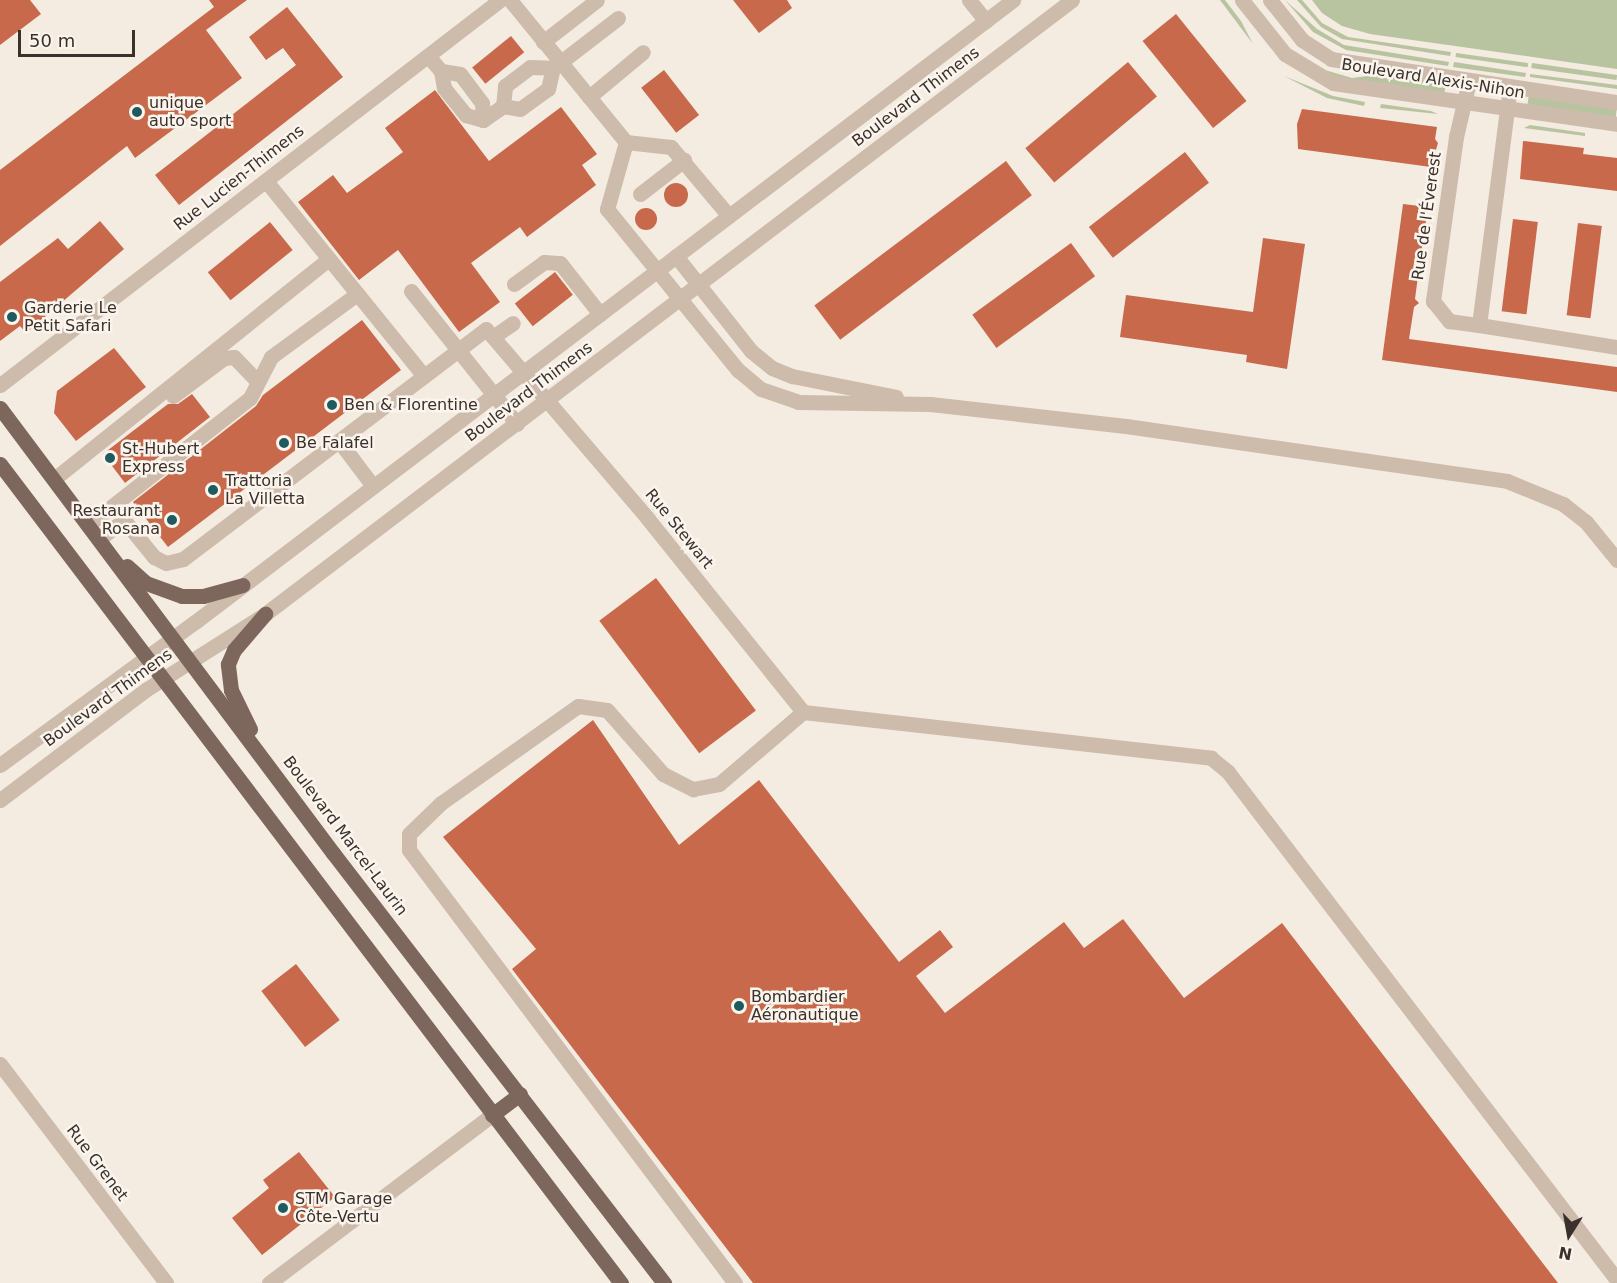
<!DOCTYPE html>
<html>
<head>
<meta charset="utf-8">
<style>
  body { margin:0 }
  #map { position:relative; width:1617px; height:1283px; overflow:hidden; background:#f4ebe1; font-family:"DejaVu Sans",sans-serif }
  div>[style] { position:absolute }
  .green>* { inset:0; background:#b8c4a0; transform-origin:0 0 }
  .building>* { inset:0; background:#c8694b; transform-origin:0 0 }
  .round { border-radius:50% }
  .minor>* { height:15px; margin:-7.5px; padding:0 7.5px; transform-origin:7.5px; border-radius:7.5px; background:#cdbbac }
  .major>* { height:15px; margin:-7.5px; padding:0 7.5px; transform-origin:7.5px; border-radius:7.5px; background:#7d675c }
  .dots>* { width:16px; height:16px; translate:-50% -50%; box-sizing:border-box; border:3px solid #fbf5ee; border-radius:50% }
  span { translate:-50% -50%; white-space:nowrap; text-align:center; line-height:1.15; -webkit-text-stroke:5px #fbf5ee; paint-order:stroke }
  .street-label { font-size:16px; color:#3b302b }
  .poi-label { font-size:16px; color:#3b302b }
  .left { translate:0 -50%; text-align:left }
  .right { translate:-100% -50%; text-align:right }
  .north { position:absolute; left:1539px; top:1205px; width:60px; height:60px; -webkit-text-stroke:4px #fbf5ee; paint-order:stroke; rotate:191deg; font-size:16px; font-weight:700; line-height:24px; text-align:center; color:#3b302b }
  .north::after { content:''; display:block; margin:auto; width:21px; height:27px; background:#3b302b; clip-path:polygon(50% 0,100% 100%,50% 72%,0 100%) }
  .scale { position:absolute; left:18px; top:30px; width:117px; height:27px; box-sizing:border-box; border:3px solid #3b302b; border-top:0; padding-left:8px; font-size:18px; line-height:21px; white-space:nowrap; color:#3b302b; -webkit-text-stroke:4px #fbf5ee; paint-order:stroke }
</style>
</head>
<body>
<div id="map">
  <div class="green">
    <div style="clip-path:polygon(1220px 0,1225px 0,1241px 21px,1253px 44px)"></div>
    <div style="clip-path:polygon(1285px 0,1317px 29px,1344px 45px,1449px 62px,1448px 66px,1346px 50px,1313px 32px)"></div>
    <div style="clip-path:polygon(1297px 0,1302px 0,1322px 23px,1348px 37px,1451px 52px,1450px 56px,1342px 39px,1321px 27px)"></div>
    <div style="clip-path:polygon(1312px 0,1617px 0,1617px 69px,1370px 34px,1342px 26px,1322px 13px)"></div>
    <div style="left:1456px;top:53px;width:73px;height:4px;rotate:8deg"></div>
    <div style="clip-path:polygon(1454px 62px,1526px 73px,1525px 77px,1453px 67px)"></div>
    <div style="left:1532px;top:63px;width:86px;height:5px;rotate:8deg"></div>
    <div style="clip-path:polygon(1325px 70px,1352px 78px,1383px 74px,1446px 82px,1444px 96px,1341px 81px)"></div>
    <div style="clip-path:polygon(1530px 74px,1617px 85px,1617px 89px,1530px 77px)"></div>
    <div style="clip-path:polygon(1284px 76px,1333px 96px,1365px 102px,1364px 106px,1327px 98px)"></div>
    <div style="left:1529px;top:94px;width:89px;height:14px;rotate:8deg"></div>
    <div style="clip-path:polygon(1381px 104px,1431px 111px,1438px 114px,1380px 108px)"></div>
    <div style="clip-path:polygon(1530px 125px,1585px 133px,1585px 136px,1524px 128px)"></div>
  </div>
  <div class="building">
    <div style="clip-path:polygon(0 0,30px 0,41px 14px,0 45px)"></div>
    <div style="clip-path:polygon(209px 0,247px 0,206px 30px,242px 78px,135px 158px,127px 146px,0 246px,0 170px,214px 7px)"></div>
    <div style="clip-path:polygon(733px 0,787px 0,792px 8px,759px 33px)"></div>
    <div style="clip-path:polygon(287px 7px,343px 77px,179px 205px,155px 175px,296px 65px,283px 48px,266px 60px,249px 37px)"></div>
    <div style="left:1176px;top:14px;width:112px;height:43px;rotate:51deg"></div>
    <div style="left:511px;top:36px;width:21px;height:50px;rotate:51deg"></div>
    <div style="left:1128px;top:62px;width:45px;height:134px;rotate:50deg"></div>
    <div style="left:664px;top:70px;width:57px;height:29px;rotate:52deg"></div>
    <div style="clip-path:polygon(435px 90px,489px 161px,561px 107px,597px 154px,582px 165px,596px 185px,527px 237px,520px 227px,471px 263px,500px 302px,459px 332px,398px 250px,359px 280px,298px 202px,333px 175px,347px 193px,403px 152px,385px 128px)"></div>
    <div style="clip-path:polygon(1302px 109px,1437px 127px,1435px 139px,1438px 143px,1431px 167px,1298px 149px,1297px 124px)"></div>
    <div style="clip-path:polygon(1523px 141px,1584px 148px,1583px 154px,1617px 158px,1617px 191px,1520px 179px)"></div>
    <div style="left:1185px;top:152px;width:39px;height:122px;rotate:52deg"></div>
    <div style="left:1006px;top:161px;width:43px;height:240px;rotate:53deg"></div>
    <div class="round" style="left:664px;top:183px;width:24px;height:24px"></div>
    <div style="clip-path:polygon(1403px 204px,1428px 207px,1420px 261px,1425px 265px,1419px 268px,1415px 299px,1419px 303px,1414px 307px,1409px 339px,1617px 367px,1617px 392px,1382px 360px)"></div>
    <div class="round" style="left:635px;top:208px;width:22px;height:22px"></div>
    <div style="left:1513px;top:219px;width:25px;height:93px;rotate:7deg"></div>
    <div style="clip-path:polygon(100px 221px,124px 249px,26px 333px,20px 326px,0 341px,0 282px,58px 238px,68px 249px)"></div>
    <div style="left:270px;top:222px;width:36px;height:80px;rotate:51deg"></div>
    <div style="left:1578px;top:223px;width:24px;height:93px;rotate:7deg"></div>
    <div style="clip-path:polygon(1263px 238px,1305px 244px,1287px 369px,1246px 362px,1247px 355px,1120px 337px,1126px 295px,1253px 312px)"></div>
    <div style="left:1071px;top:243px;width:41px;height:122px;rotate:54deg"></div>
    <div style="left:555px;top:272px;width:29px;height:51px;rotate:52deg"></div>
    <div style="clip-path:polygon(362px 320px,401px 370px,168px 547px,133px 502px,256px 406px,263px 395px)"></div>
    <div style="clip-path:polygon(114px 348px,146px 387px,76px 441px,54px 413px,57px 391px)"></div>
    <div style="clip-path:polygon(192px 394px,210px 417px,125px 483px,103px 454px,168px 404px,178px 404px)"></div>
    <div style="left:656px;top:578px;width:166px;height:71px;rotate:53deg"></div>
    <div style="clip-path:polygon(593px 720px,679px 845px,759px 780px,899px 962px,940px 930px,953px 947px,916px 976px,945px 1013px,1064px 922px,1084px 948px,1123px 919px,1184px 998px,1282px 923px,1558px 1283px,753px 1283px,512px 969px,536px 949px,443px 837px)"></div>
    <div style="left:296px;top:964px;width:71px;height:44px;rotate:52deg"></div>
    <div style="clip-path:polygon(299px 1152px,335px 1197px,262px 1255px,232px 1218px,269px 1188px,263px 1180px)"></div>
  </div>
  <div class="minor">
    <div style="left:510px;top:0;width:183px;rotate:50.8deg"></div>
    <div style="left:626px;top:142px;width:70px;rotate:105.8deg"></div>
    <div style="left:607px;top:209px;width:208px;rotate:50.9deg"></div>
    <div style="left:738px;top:370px;width:30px;rotate:40deg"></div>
    <div style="left:761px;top:389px;width:39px;rotate:19deg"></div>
    <div style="left:798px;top:402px;width:132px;rotate:0.9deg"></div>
    <div style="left:930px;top:404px;width:197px;rotate:6.4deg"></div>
    <div style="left:1126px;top:426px;width:385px;rotate:8.2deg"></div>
    <div style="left:1507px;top:481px;width:61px;rotate:22.3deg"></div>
    <div style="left:1563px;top:504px;width:29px;rotate:38deg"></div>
    <div style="left:1586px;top:522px;width:49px;rotate:50.8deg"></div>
    <div style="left:969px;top:0;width:27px;rotate:51deg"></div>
    <div style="left:1242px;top:0;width:69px;rotate:51.5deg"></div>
    <div style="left:1285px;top:54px;width:56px;rotate:31.1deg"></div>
    <div style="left:1333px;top:83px;width:287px;rotate:8.2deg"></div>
    <div style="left:1270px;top:0;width:51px;rotate:51.3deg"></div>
    <div style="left:1302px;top:40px;width:35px;rotate:33deg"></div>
    <div style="left:1331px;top:59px;width:289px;rotate:8.6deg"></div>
    <div style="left:543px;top:42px;width:68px;rotate:-37.9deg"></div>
    <div style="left:428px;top:56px;width:20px;rotate:49deg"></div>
    <div style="left:441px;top:71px;width:17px;rotate:80deg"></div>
    <div style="left:444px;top:88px;width:35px;rotate:51deg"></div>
    <div style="left:466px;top:115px;width:18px;rotate:16deg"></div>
    <div style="left:483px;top:120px;width:17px;rotate:-93deg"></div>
    <div style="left:482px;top:103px;width:36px;rotate:-127deg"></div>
    <div style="left:460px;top:74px;width:19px;rotate:-171deg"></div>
    <div style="left:1469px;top:81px;width:57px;rotate:103.1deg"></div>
    <div style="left:1456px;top:137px;width:166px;rotate:98deg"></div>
    <div style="left:1433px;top:301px;width:26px;rotate:51deg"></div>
    <div style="left:1449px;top:321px;width:30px;rotate:8deg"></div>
    <div style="left:1479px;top:325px;width:240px;rotate:-82.6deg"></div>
    <div style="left:589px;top:97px;width:70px;rotate:-39.8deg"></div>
    <div style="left:503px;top:106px;width:17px;rotate:10deg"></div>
    <div style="left:520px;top:109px;width:34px;rotate:-36deg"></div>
    <div style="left:548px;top:89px;width:22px;rotate:-77deg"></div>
    <div style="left:483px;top:120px;width:24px;rotate:-35deg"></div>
    <div style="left:503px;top:106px;width:20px;rotate:-84deg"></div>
    <div style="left:505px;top:86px;width:31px;rotate:-37deg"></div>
    <div style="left:530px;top:67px;width:23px;rotate:2deg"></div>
    <div style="left:553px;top:68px;width:82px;rotate:-37.6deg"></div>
    <div style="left:626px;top:142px;width:45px;rotate:6.3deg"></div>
    <div style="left:671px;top:147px;width:90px;rotate:50deg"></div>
    <div style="left:266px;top:181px;width:251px;rotate:51deg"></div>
    <div style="left:640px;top:194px;width:56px;rotate:-37.7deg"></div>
    <div style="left:676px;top:256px;width:121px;rotate:51.7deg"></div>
    <div style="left:751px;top:351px;width:27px;rotate:39deg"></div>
    <div style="left:772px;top:368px;width:22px;rotate:22deg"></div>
    <div style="left:792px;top:376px;width:106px;rotate:11.4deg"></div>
    <div style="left:514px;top:284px;width:37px;rotate:-36deg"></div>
    <div style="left:544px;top:262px;width:16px;rotate:4deg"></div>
    <div style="left:560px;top:263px;width:65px;rotate:51.9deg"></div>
    <div style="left:411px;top:291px;width:170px;rotate:51.4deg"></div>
    <div style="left:1479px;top:325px;width:140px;rotate:9.1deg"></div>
    <div style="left:493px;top:337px;width:24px;rotate:-35deg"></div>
    <div style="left:0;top:385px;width:631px;rotate:-37.6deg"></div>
    <div style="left:173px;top:396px;width:64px;rotate:-36.7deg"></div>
    <div style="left:224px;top:358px;width:10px;rotate:-6deg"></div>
    <div style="left:234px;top:357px;width:33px;rotate:46deg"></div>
    <div style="left:339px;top:441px;width:56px;rotate:52.9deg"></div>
    <div style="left:54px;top:479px;width:352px;rotate:-38.7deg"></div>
    <div style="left:88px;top:525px;width:206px;rotate:-38.1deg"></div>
    <div style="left:250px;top:398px;width:46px;rotate:-62.9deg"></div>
    <div style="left:271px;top:357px;width:107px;rotate:-36.2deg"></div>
    <div style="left:99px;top:539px;width:31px;rotate:-37deg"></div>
    <div style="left:124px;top:520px;width:48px;rotate:51deg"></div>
    <div style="left:154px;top:557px;width:13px;rotate:27deg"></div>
    <div style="left:166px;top:563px;width:17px;rotate:-13deg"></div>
    <div style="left:183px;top:559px;width:380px;rotate:-37.2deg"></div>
    <div style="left:486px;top:329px;width:250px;rotate:49.5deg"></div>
    <div style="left:648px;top:519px;width:248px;rotate:51.2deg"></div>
    <div style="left:0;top:765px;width:242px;rotate:-36.3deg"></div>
    <div style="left:195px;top:622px;width:1028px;rotate:-37.25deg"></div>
    <div style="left:0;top:800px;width:184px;rotate:-37.1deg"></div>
    <div style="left:147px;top:689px;width:140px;rotate:-32.4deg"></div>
    <div style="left:265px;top:614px;width:1014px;rotate:-37.27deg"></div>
    <div style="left:0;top:1064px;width:275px;rotate:52.8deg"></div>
    <div style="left:269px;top:1283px;width:279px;rotate:-37deg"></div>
    <div style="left:735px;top:1283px;width:542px;rotate:-126.98deg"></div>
    <div style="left:409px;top:850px;width:16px;rotate:-90deg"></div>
    <div style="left:409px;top:834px;width:45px;rotate:-44.1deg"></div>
    <div style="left:441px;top:803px;width:168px;rotate:-35.3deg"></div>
    <div style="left:578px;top:706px;width:29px;rotate:8deg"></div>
    <div style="left:607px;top:710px;width:85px;rotate:48.8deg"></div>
    <div style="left:663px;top:774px;width:34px;rotate:27deg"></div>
    <div style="left:693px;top:789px;width:26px;rotate:-11deg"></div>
    <div style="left:719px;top:784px;width:111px;rotate:-40.6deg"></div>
    <div style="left:803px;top:712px;width:411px;rotate:6.4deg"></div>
    <div style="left:1211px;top:758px;width:22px;rotate:39deg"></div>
    <div style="left:1228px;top:772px;width:640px;rotate:52.56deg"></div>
  </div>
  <div class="major">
    <div style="left:0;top:408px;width:556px;rotate:53.19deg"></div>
    <div style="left:333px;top:853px;width:543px;rotate:52.41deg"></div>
    <div style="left:0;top:464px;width:1028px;rotate:52.83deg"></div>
    <div style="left:127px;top:566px;width:25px;rotate:42deg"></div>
    <div style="left:146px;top:583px;width:38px;rotate:20deg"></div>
    <div style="left:182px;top:596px;width:21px"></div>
    <div style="left:203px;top:596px;width:41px;rotate:-15.4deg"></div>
    <div style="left:250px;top:729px;width:43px;rotate:-116deg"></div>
    <div style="left:231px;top:690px;width:26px;rotate:-97deg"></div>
    <div style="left:228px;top:664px;width:15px;rotate:-67deg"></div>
    <div style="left:234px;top:650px;width:48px;rotate:-49.3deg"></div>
    <div style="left:492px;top:1115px;width:35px;rotate:-37deg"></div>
  </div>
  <div class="dots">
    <div style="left:137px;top:112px;background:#1f5a5e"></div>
    <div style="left:12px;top:317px;background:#1f5a5e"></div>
    <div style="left:332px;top:405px;background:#1f5a5e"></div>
    <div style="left:284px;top:443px;background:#1f5a5e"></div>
    <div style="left:110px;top:458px;background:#1f5a5e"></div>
    <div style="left:213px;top:490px;background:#1f5a5e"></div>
    <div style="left:172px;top:520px;background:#1f5a5e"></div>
    <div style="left:739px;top:1006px;background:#1f5a5e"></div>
    <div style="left:283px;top:1208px;background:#1f5a5e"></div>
  </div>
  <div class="street-label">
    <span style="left:1433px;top:79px;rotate:9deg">Boulevard Alexis-Nihon</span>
    <span style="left:916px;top:97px;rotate:-37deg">Boulevard Thimens</span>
    <span style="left:239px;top:178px;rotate:-38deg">Rue Lucien-Thimens</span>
    <span style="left:1427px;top:216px;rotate:-82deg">Rue de l'Éverest</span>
    <span style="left:529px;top:392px;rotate:-37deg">Boulevard Thimens</span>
    <span style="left:679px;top:529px;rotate:51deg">Rue Stewart</span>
    <span style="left:108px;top:698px;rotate:-36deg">Boulevard Thimens</span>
    <span style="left:345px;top:836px;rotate:53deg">Boulevard Marcel-Laurin</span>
    <span style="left:97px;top:1163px;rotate:53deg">Rue Grenet</span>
  </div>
  <div class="poi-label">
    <span class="left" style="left:149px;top:112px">unique<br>auto sport</span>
    <span class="left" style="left:24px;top:317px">Garderie Le<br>Petit Safari</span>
    <span class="left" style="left:344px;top:405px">Ben &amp; Florentine</span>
    <span class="left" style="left:296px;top:443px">Be Falafel</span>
    <span class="left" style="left:122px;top:458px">St-Hubert<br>Express</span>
    <span class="left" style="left:225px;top:490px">Trattoria<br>La Villetta</span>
    <span class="right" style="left:160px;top:520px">Restaurant<br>Rosana</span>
    <span class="left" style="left:751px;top:1006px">Bombardier<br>Aéronautique</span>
    <span class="left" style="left:295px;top:1208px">STM Garage<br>Côte-Vertu</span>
  </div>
  <div class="north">N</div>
  <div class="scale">50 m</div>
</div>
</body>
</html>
